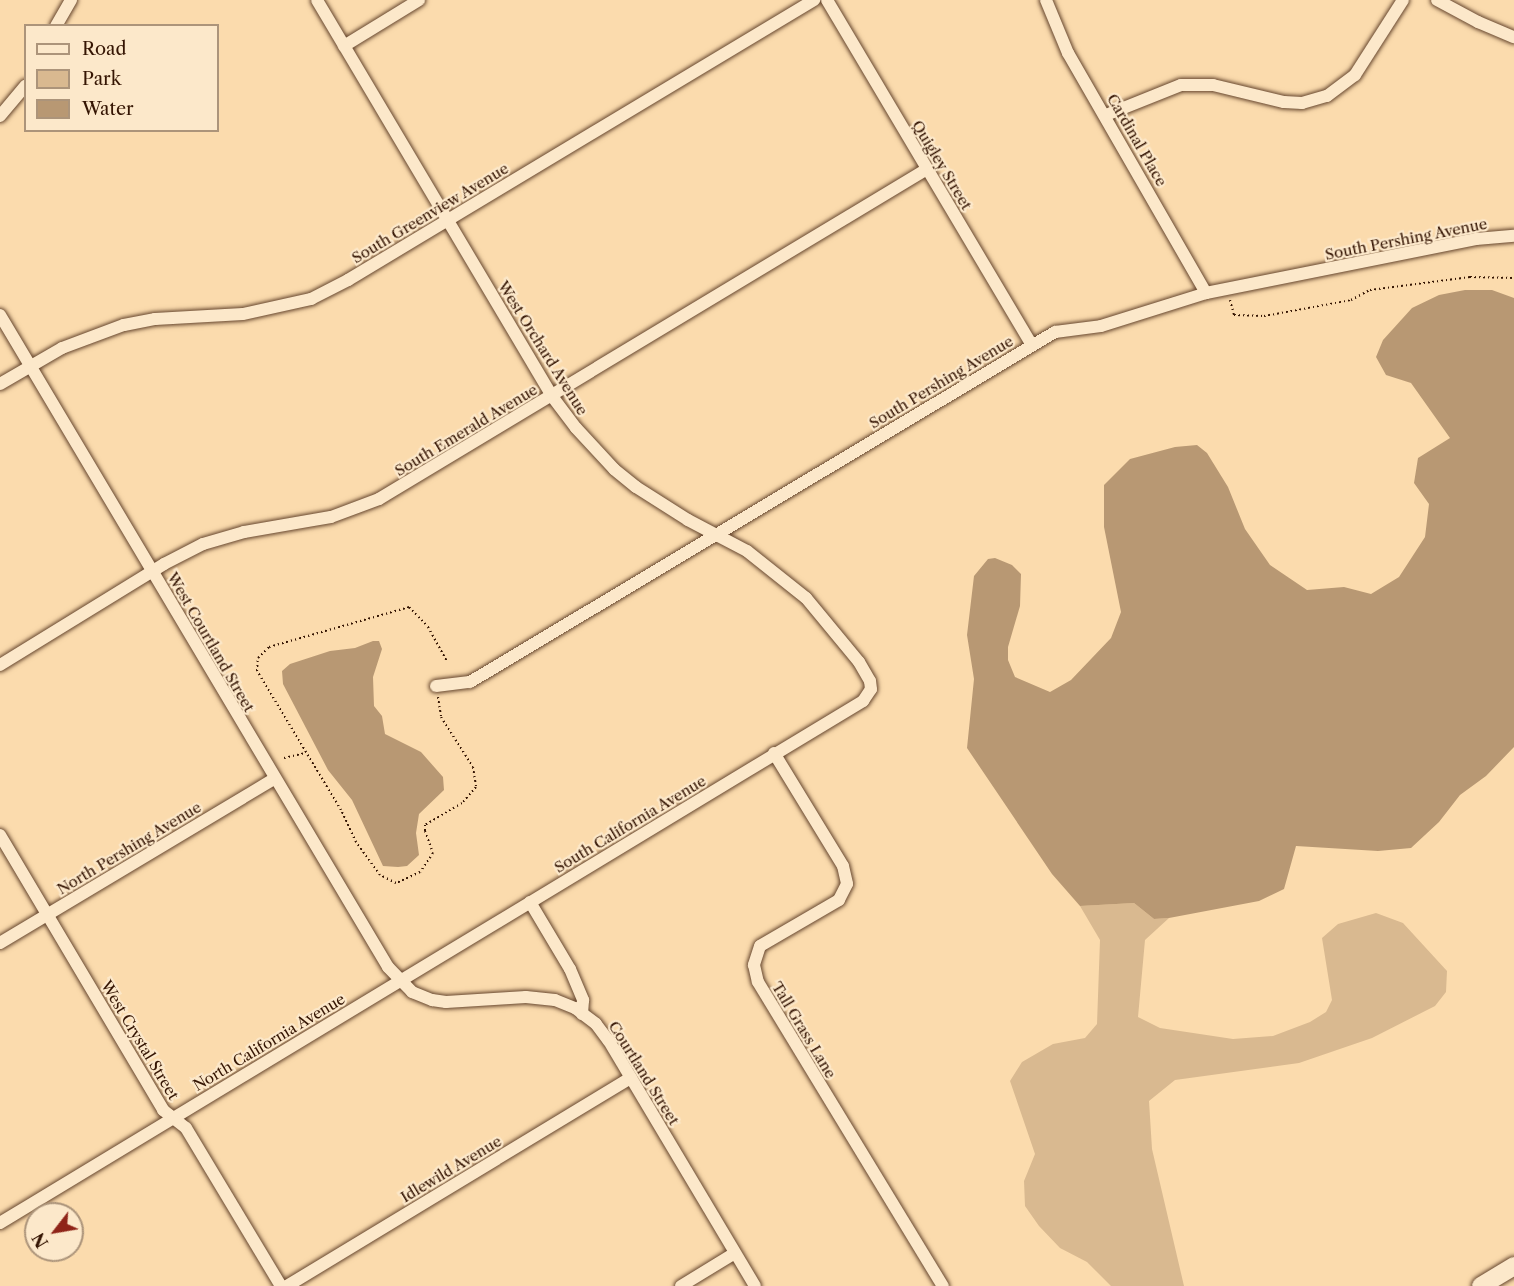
<!DOCTYPE html>
<html>
<head>
<meta charset="utf-8">
<style>
  body { margin:0 }
  #map { position:relative; width:1514px; height:1286px; overflow:hidden; background:#fbdbad; font-family:"Libre Caslon Text",serif }
  div>[style] { position:absolute }
  .green>* { inset:0; background:#d9b990 }
  .water>* { inset:0; background:#b89873 }
  .path>* { height:2px; margin-top:-1px; transform-origin:0; background:repeating-linear-gradient(90deg,#351503 0 1.5px,transparent 0 4.5px) }
  .roads { filter:drop-shadow(0 0 2px #66462e) drop-shadow(0 0 2px #66462e) }
  .street>* { height:12px; margin:-6px; padding:0 6px; transform-origin:6px; border-radius:6px; background:#fce8ca }
  .secondary>* { height:18px; margin:-9px; padding:0 9px; transform-origin:9px; border-radius:9px; background:#fce8ca }
  span { translate:-50% -50%; white-space:nowrap; text-align:center; line-height:1.15; -webkit-text-stroke:4.5px #fce8ca; paint-order:stroke }
  .street-label { font-size:15px; color:#351503 }
  .legend { position:absolute; left:24px; top:24px; width:195px; height:108px; box-sizing:border-box; background:#fce8ca; border:2px solid #ac947a; margin:0; padding:8px 10px; list-style:none; font-size:18px; color:#351503 }
  .legend li { display:flex; align-items:center; gap:12px; height:30px }
  .legend b { width:30px; border:2px solid #ac947a }
  .north { position:absolute; left:24px; top:1202px; width:60px; height:60px; box-sizing:border-box; background:#fce8ca; border:2px solid #ac947a; border-radius:50%; rotate:239deg; font-size:16px; font-weight:700; line-height:24px; text-align:center; color:#351503 }
  .north::after { content:''; display:block; margin:auto; width:21px; height:27px; background:#8f2418; clip-path:polygon(50% 0,100% 100%,50% 72%,0 100%) }
</style>
</head>
<body>
<div id="map">
  <div class="green">
    <div style="clip-path:polygon(1134px 903px,1154px 919px,1169px 918px,1145px 940px,1138px 1017px,1160px 1028px,1233px 1039px,1273px 1036px,1310px 1022px,1326px 1012px,1332px 1000px,1322px 938px,1338px 924px,1376px 913px,1403px 923px,1447px 971px,1446px 992px,1435px 1006px,1372px 1038px,1299px 1063px,1175px 1080px,1149px 1101px,1152px 1149px,1184px 1286px,1111px 1286px,1087px 1262px,1060px 1248px,1039px 1226px,1025px 1206px,1024px 1181px,1035px 1154px,1010px 1081px,1022px 1062px,1053px 1044px,1085px 1038px,1097px 1024px,1100px 940px,1080px 906px)"></div>
  </div>
  <div class="water">
    <div style="clip-path:polygon(1465px 290px,1492px 290px,1514px 298px,1514px 747px,1486px 776px,1460px 795px,1439px 822px,1411px 848px,1378px 851px,1296px 846px,1284px 889px,1259px 901px,1169px 918px,1154px 919px,1134px 903px,1080px 906px,1052px 874px,967px 748px,974px 679px,967px 635px,974px 576px,988px 559px,995px 558px,1012px 565px,1021px 574px,1020px 606px,1008px 647px,1008px 660px,1015px 677px,1050px 692px,1071px 680px,1111px 638px,1121px 612px,1104px 527px,1104px 485px,1130px 459px,1175px 447px,1197px 445px,1207px 453px,1228px 487px,1245px 529px,1270px 565px,1307px 590px,1344px 587px,1371px 594px,1399px 577px,1425px 537px,1429px 504px,1414px 483px,1418px 458px,1450px 438px,1411px 383px,1386px 375px,1376px 357px,1383px 340px,1412px 308px,1439px 295px)"></div>
    <div style="clip-path:polygon(373px 641px,379px 641px,382px 649px,373px 677px,374px 706px,382px 716px,385px 734px,421px 752px,443px 777px,444px 790px,419px 814px,416px 833px,419px 855px,407px 866px,398px 867px,383px 866px,352px 800px,328px 770px,283px 684px,282px 671px,290px 664px,330px 651px,355px 648px)"></div>
  </div>
  <div class="path">
    <div style="left:1230px;top:300px;width:16px;rotate:75deg"></div>
    <div style="left:1234px;top:315px;width:30px;rotate:2deg"></div>
    <div style="left:1264px;top:316px;width:88px;rotate:-10.4deg"></div>
    <div style="left:1351px;top:300px;width:21px;rotate:-28deg"></div>
    <div style="left:1370px;top:290px;width:101px;rotate:-7.4deg"></div>
    <div style="left:1470px;top:277px;width:44px;rotate:1.3deg"></div>
    <div style="left:438px;top:697px;width:20px;rotate:81deg"></div>
    <div style="left:441px;top:717px;width:59px;rotate:57.4deg"></div>
    <div style="left:473px;top:767px;width:20px;rotate:81deg"></div>
    <div style="left:476px;top:787px;width:21px;rotate:131deg"></div>
    <div style="left:462px;top:803px;width:43px;rotate:149.3deg"></div>
    <div style="left:425px;top:825px;width:6px;rotate:90deg"></div>
    <div style="left:425px;top:831px;width:23px;rotate:70deg"></div>
    <div style="left:433px;top:853px;width:23px;rotate:124deg"></div>
    <div style="left:420px;top:872px;width:26px;rotate:155deg"></div>
    <div style="left:396px;top:883px;width:18px;rotate:-153deg"></div>
    <div style="left:380px;top:875px;width:41px;rotate:-126deg"></div>
    <div style="left:356px;top:842px;width:35px;rotate:-115deg"></div>
    <div style="left:341px;top:810px;width:162px;rotate:-121.1deg"></div>
    <div style="left:257px;top:671px;width:13px;rotate:-86deg"></div>
    <div style="left:258px;top:658px;width:16px;rotate:-45deg"></div>
    <div style="left:269px;top:647px;width:146px;rotate:-15.9deg"></div>
    <div style="left:409px;top:607px;width:28px;rotate:46deg"></div>
    <div style="left:428px;top:627px;width:38px;rotate:61deg"></div>
    <div style="left:284px;top:758px;width:22px;rotate:-13deg"></div>
  </div>
  <div class="roads">
    <div class="street">
      <div style="left:827px;top:0;width:401px;rotate:59.3deg"></div>
      <div style="left:1046px;top:0;width:57px;rotate:67.5deg"></div>
      <div style="left:1068px;top:53px;width:277px;rotate:60.1deg"></div>
      <div style="left:1437px;top:0;width:47px;rotate:28.2deg"></div>
      <div style="left:1478px;top:22px;width:39px;rotate:23deg"></div>
      <div style="left:56px;top:26px;width:30px;rotate:-60deg"></div>
      <div style="left:344px;top:46px;width:88px;rotate:-31.5deg"></div>
      <div style="left:1106px;top:115px;width:81px;rotate:-21.8deg"></div>
      <div style="left:1181px;top:85px;width:32px"></div>
      <div style="left:1213px;top:85px;width:73px;rotate:13.5deg"></div>
      <div style="left:1284px;top:102px;width:18px;rotate:3deg"></div>
      <div style="left:1302px;top:103px;width:26px;rotate:-16deg"></div>
      <div style="left:1327px;top:96px;width:35px;rotate:-37deg"></div>
      <div style="left:1355px;top:75px;width:89px;rotate:-57.4deg"></div>
      <div style="left:0;top:116px;width:40px;rotate:-50deg"></div>
      <div style="left:0;top:315px;width:759px;rotate:59.24deg"></div>
      <div style="left:388px;top:967px;width:35px;rotate:46deg"></div>
      <div style="left:412px;top:992px;width:22px;rotate:22deg"></div>
      <div style="left:432px;top:1000px;width:14px;rotate:8deg"></div>
      <div style="left:446px;top:1002px;width:80px;rotate:-3.6deg"></div>
      <div style="left:526px;top:997px;width:29px;rotate:6deg"></div>
      <div style="left:555px;top:1000px;width:22px;rotate:22deg"></div>
      <div style="left:575px;top:1008px;width:26px;rotate:37deg"></div>
      <div style="left:596px;top:1024px;width:21px;rotate:53deg"></div>
      <div style="left:609px;top:1041px;width:285px;rotate:59.2deg"></div>
      <div style="left:0;top:384px;width:72px;rotate:-30.1deg"></div>
      <div style="left:62px;top:348px;width:66px;rotate:-20.4deg"></div>
      <div style="left:124px;top:325px;width:32px;rotate:-11deg"></div>
      <div style="left:155px;top:319px;width:88px;rotate:-3.3deg"></div>
      <div style="left:243px;top:314px;width:70px;rotate:-12.4deg"></div>
      <div style="left:311px;top:299px;width:42px;rotate:-27.2deg"></div>
      <div style="left:348px;top:280px;width:544px;rotate:-31deg"></div>
      <div style="left:0;top:665px;width:193px;rotate:-31.6deg"></div>
      <div style="left:164px;top:564px;width:44px;rotate:-27.1deg"></div>
      <div style="left:203px;top:544px;width:43px;rotate:-16.3deg"></div>
      <div style="left:244px;top:532px;width:88px;rotate:-9.8deg"></div>
      <div style="left:331px;top:517px;width:51px;rotate:-20.6deg"></div>
      <div style="left:379px;top:499px;width:640px;rotate:-31.06deg"></div>
      <div style="left:436px;top:686px;width:34px;rotate:-7deg"></div>
      <div style="left:470px;top:682px;width:682px;rotate:-30.89deg"></div>
      <div style="left:1055px;top:332px;width:46px;rotate:-7.4deg"></div>
      <div style="left:1101px;top:326px;width:110px;rotate:-17.4deg"></div>
      <div style="left:1206px;top:293px;width:275px;rotate:-11.3deg"></div>
      <div style="left:1476px;top:239px;width:38px;rotate:-5deg"></div>
      <div style="left:774px;top:753px;width:132px;rotate:58.6deg"></div>
      <div style="left:843px;top:866px;width:18px;rotate:77deg"></div>
      <div style="left:847px;top:884px;width:18px;rotate:117deg"></div>
      <div style="left:839px;top:900px;width:91px;rotate:149.8deg"></div>
      <div style="left:760px;top:946px;width:20px;rotate:108deg"></div>
      <div style="left:754px;top:965px;width:17px;rotate:77deg"></div>
      <div style="left:758px;top:982px;width:356px;rotate:58.7deg"></div>
      <div style="left:0;top:835px;width:320px;rotate:59.3deg"></div>
      <div style="left:163px;top:1110px;width:29px;rotate:38deg"></div>
      <div style="left:186px;top:1128px;width:184px;rotate:59deg"></div>
      <div style="left:530px;top:902px;width:78px;rotate:59.2deg"></div>
      <div style="left:570px;top:969px;width:34px;rotate:67deg"></div>
      <div style="left:583px;top:1000px;width:14px;rotate:94deg"></div>
      <div style="left:0;top:943px;width:319px;rotate:-30.9deg"></div>
      <div style="left:0;top:1223px;width:1009px;rotate:-31.17deg"></div>
      <div style="left:863px;top:701px;width:14px;rotate:-56deg"></div>
      <div style="left:871px;top:689px;width:8px;rotate:-97deg"></div>
      <div style="left:870px;top:681px;width:22px;rotate:-120deg"></div>
      <div style="left:859px;top:662px;width:83px;rotate:-129.6deg"></div>
      <div style="left:806px;top:598px;width:75px;rotate:-141.5deg"></div>
      <div style="left:747px;top:551px;width:67px;rotate:-152.3deg"></div>
      <div style="left:688px;top:520px;width:62px;rotate:-147.6deg"></div>
      <div style="left:636px;top:487px;width:28px;rotate:-141deg"></div>
      <div style="left:614px;top:469px;width:56px;rotate:-132.8deg"></div>
      <div style="left:576px;top:428px;width:40px;rotate:-127deg"></div>
      <div style="left:552px;top:396px;width:460px;rotate:-120.7deg"></div>
      <div style="left:287px;top:1286px;width:402px;rotate:-31.2deg"></div>
      <div style="left:681px;top:1286px;width:63px;rotate:-31.4deg"></div>
    </div>
    <div class="secondary">
      <div style="left:1481px;top:1286px;width:39px;rotate:-31deg"></div>
    </div>
  </div>
  <div class="street-label">
    <span style="left:1137px;top:140px;rotate:60deg">Cardinal Place</span>
    <span style="left:942px;top:165px;rotate:59deg">Quigley Street</span>
    <span style="left:430px;top:213px;rotate:-31deg">South Greenview Avenue</span>
    <span style="left:1406px;top:239px;rotate:-11deg">South Pershing Avenue</span>
    <span style="left:543px;top:348px;rotate:58deg">West Orchard Avenue</span>
    <span style="left:941px;top:382px;rotate:-31deg">South Pershing Avenue</span>
    <span style="left:466px;top:430px;rotate:-31deg">South Emerald Avenue</span>
    <span style="left:211px;top:642px;rotate:60deg">West Courtland Street</span>
    <span style="left:630px;top:824px;rotate:-31deg">South California Avenue</span>
    <span style="left:129px;top:848px;rotate:-31deg">North Pershing Avenue</span>
    <span style="left:804px;top:1030px;rotate:59deg">Tall Grass Lane</span>
    <span style="left:140px;top:1040px;rotate:59deg">West Crystal Street</span>
    <span style="left:269px;top:1042px;rotate:-31deg">North California Avenue</span>
    <span style="left:644px;top:1073px;rotate:58deg">Courtland Street</span>
    <span style="left:451px;top:1169px;rotate:-31deg">Idlewild Avenue</span>
  </div>
  <ul class="legend">
  <li><b style="height:8px;background:#fce8ca"></b>Road</li>
  <li><b style="height:16px;background:#d9b990"></b>Park</li>
  <li><b style="height:16px;background:#b89873"></b>Water</li>
  </ul>
  <div class="north">N</div>
</div>
</body>
</html>
